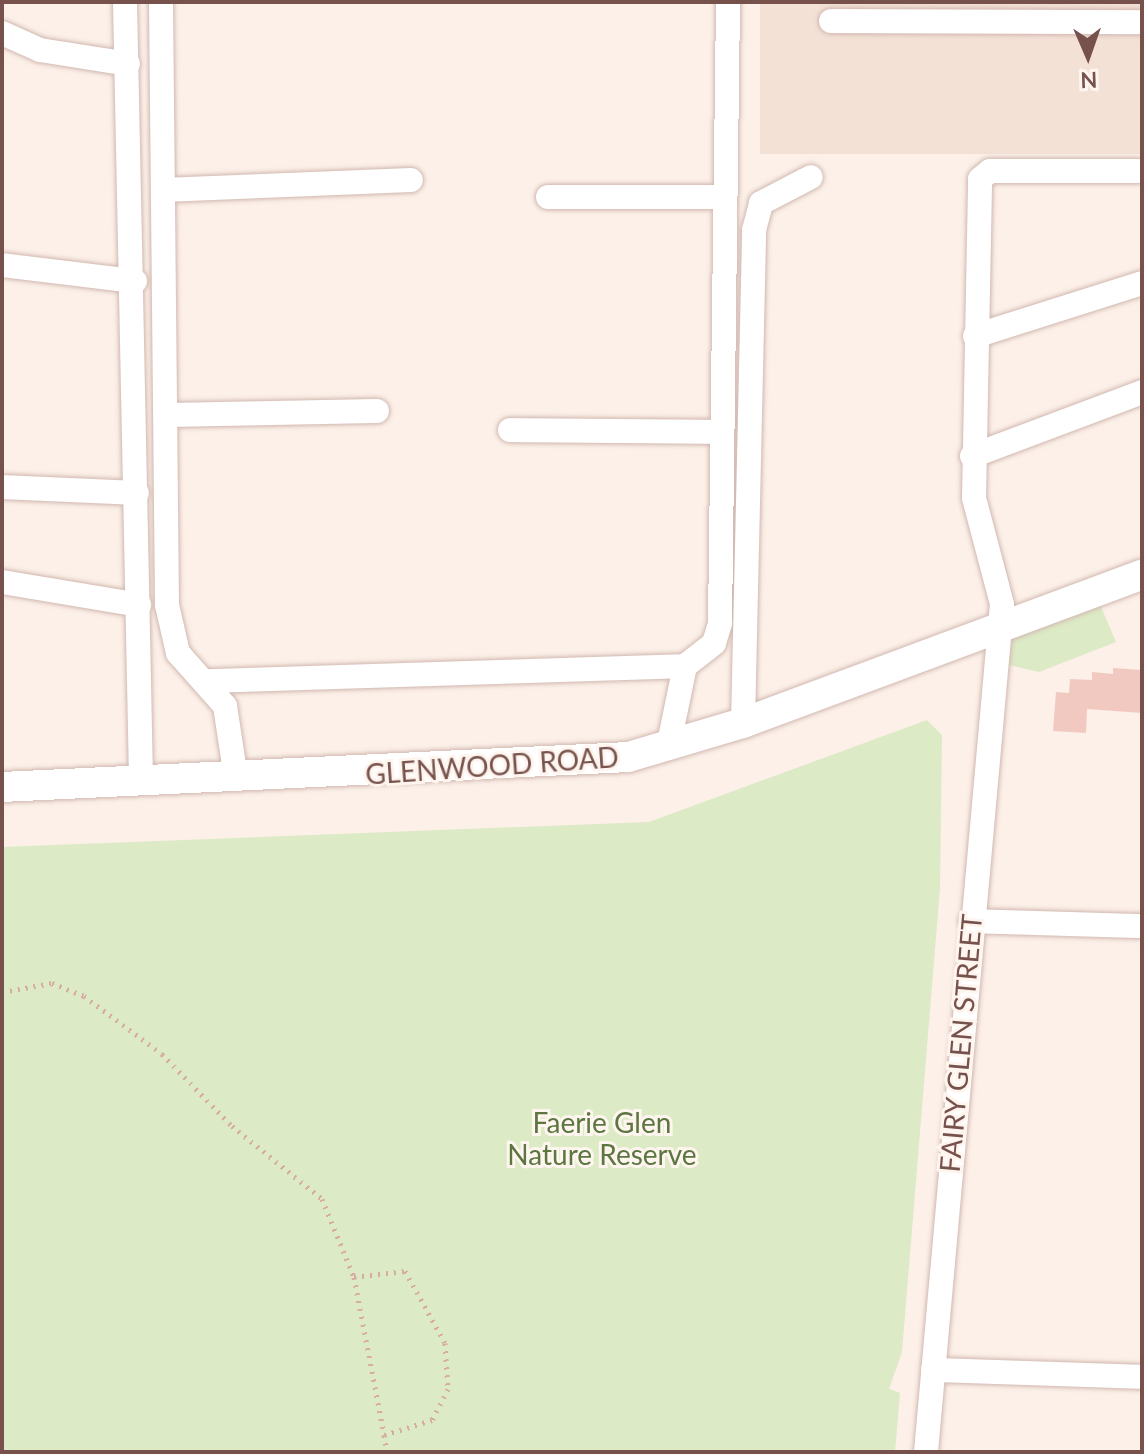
<!DOCTYPE html>
<html>
<head>
<meta charset="utf-8">
<style>
  body { margin:0 }
  #map { position:relative; width:1144px; height:1454px; overflow:hidden; background:#fcf0e8; font-family:Lato,sans-serif }
  div>[style] { position:absolute }
  .residential>* { inset:0; background:#f4e1d6; transform-origin:0 0 }
  .green>* { inset:0; background:#dceac6 }
  .building>* { inset:0; background:#f2c9c0 }
  .path>* { height:5px; margin-top:-2.5px; transform-origin:0; background:repeating-linear-gradient(90deg,#d7aca2 0 2px,transparent 0 8px) }
  .roads { filter:drop-shadow(0 0 2px #d1b8b0) drop-shadow(0 0 2px #d1b8b0) }
  .minor>* { height:24px; margin:-12px; padding:0 12px; transform-origin:12px; border-radius:12px; background:#fff }
  .tertiary>* { height:30px; margin:-15px; padding:0 15px; transform-origin:15px; border-radius:15px; background:#fff }
  span { translate:-50% -50%; white-space:nowrap; text-align:center; line-height:1.15; -webkit-text-stroke:6px #fff5ef; paint-order:stroke }
  .street-label { font-size:28px; color:#77524c }
  .park-label { font-size:28px; color:#5c7641 }
  .frame { position:absolute; inset:0; border:4px solid #77524c; pointer-events:none }
  .north { position:absolute; left:1048px; top:16px; width:80px; height:80px; -webkit-text-stroke:6px #fff5ef; paint-order:stroke; rotate:178deg; font-size:22px; font-weight:700; line-height:32px; text-align:center; color:#77524c }
  .north::after { content:''; display:block; margin:auto; width:28px; height:36px; background:#77524c; clip-path:polygon(50% 0,100% 100%,50% 72%,0 100%) }
</style>
</head>
<body>
<div id="map">
  <div class="residential">
    <div style="left:760px;top:2px;width:382px;height:152px"></div>
  </div>
  <div class="green">
    <div style="clip-path:polygon(1095px 593px,1116px 642px,1039px 672px,1009px 665px,1014px 622px)"></div>
    <div style="clip-path:polygon(927px 720px,942px 735px,940px 888px,902px 1352px,889px 1389px,900px 1393px,895px 1452px,2px 1452px,2px 847px,649px 822px)"></div>
  </div>
  <div class="building">
    <div style="clip-path:polygon(1113px 668px,1142px 670px,1142px 713px,1087px 709px,1086px 733px,1053px 731px,1056px 692px,1069px 693px,1070px 679px,1092px 680px,1092px 672px,1113px 674px)"></div>
  </div>
  <div class="path">
    <div style="left:2px;top:992px;width:51px;rotate:-10.2deg"></div>
    <div style="left:52px;top:983px;width:35px;rotate:22deg"></div>
    <div style="left:84px;top:996px;width:97px;rotate:36.6deg"></div>
    <div style="left:162px;top:1054px;width:100px;rotate:45.8deg"></div>
    <div style="left:232px;top:1126px;width:116px;rotate:39deg"></div>
    <div style="left:322px;top:1199px;width:84px;rotate:67.7deg"></div>
    <div style="left:354px;top:1277px;width:51px;rotate:-6.7deg"></div>
    <div style="left:405px;top:1271px;width:82px;rotate:60.9deg"></div>
    <div style="left:445px;top:1343px;width:46px;rotate:86.3deg"></div>
    <div style="left:448px;top:1389px;width:35px;rotate:117deg"></div>
    <div style="left:432px;top:1420px;width:50px;rotate:162.6deg"></div>
    <div style="left:384px;top:1435px;width:17px;rotate:80deg"></div>
    <div style="left:354px;top:1277px;width:161px;rotate:79.2deg"></div>
  </div>
  <div class="roads">
    <div class="minor">
      <div style="left:125px;top:2px;width:780px;rotate:88.82deg"></div>
      <div style="left:161px;top:2px;width:603px;rotate:89.43deg"></div>
      <div style="left:167px;top:605px;width:49px;rotate:77.1deg"></div>
      <div style="left:178px;top:653px;width:71px;rotate:48.4deg"></div>
      <div style="left:225px;top:706px;width:73px;rotate:81.3deg"></div>
      <div style="left:831px;top:21px;width:311px;rotate:0.2deg"></div>
      <div style="left:2px;top:33px;width:42px;rotate:24.1deg"></div>
      <div style="left:40px;top:50px;width:89px;rotate:9deg"></div>
      <div style="left:163px;top:190px;width:248px;rotate:-2.3deg"></div>
      <div style="left:548px;top:197px;width:176px"></div>
      <div style="left:2px;top:265px;width:134px;rotate:6.9deg"></div>
      <div style="left:975px;top:336px;width:175px;rotate:-17.6deg"></div>
      <div style="left:167px;top:415px;width:210px;rotate:-1.1deg"></div>
      <div style="left:510px;top:430px;width:210px;rotate:0.5deg"></div>
      <div style="left:972px;top:456px;width:182px;rotate:-20.6deg"></div>
      <div style="left:2px;top:487px;width:135px;rotate:2.5deg"></div>
      <div style="left:2px;top:582px;width:139px;rotate:9.5deg"></div>
      <div style="left:211px;top:681px;width:474px;rotate:-1.8deg"></div>
      <div style="left:743px;top:723px;width:493px;rotate:-88.7deg"></div>
      <div style="left:754px;top:230px;width:28px;rotate:-75deg"></div>
      <div style="left:761px;top:203px;width:56px;rotate:-27.5deg"></div>
      <div style="left:668px;top:748px;width:84px;rotate:-78.3deg"></div>
      <div style="left:685px;top:666px;width:37px;rotate:-38deg"></div>
      <div style="left:714px;top:643px;width:21px;rotate:-73deg"></div>
      <div style="left:720px;top:623px;width:621px;rotate:-89.26deg"></div>
      <div style="left:971px;top:921px;width:171px;rotate:1.7deg"></div>
      <div style="left:933px;top:1370px;width:209px;rotate:1.9deg"></div>
      <div style="left:926px;top:1452px;width:851px;rotate:-84.88deg"></div>
      <div style="left:1002px;top:604px;width:110px;rotate:-104.8deg"></div>
      <div style="left:974px;top:498px;width:319px;rotate:-88.9deg"></div>
      <div style="left:980px;top:179px;width:13px;rotate:-39deg"></div>
      <div style="left:990px;top:171px;width:148px"></div>
    </div>
    <div class="tertiary">
      <div style="left:2px;top:787px;width:627px;rotate:-2.74deg"></div>
      <div style="left:628px;top:757px;width:120px;rotate:-16.5deg"></div>
      <div style="left:743px;top:723px;width:426px;rotate:-20.4deg"></div>
    </div>
  </div>
  <div class="street-label">
    <span style="left:492px;top:765px;rotate:-4deg">GLENWOOD ROAD</span>
    <span style="left:960px;top:1043px;rotate:-85deg">FAIRY GLEN STREET</span>
  </div>
  <div class="park-label">
    <span style="left:602px;top:1138px">Faerie Glen<br>Nature Reserve</span>
  </div>
  <div class="frame"></div>
  <div class="north">N</div>
</div>
</body>
</html>
